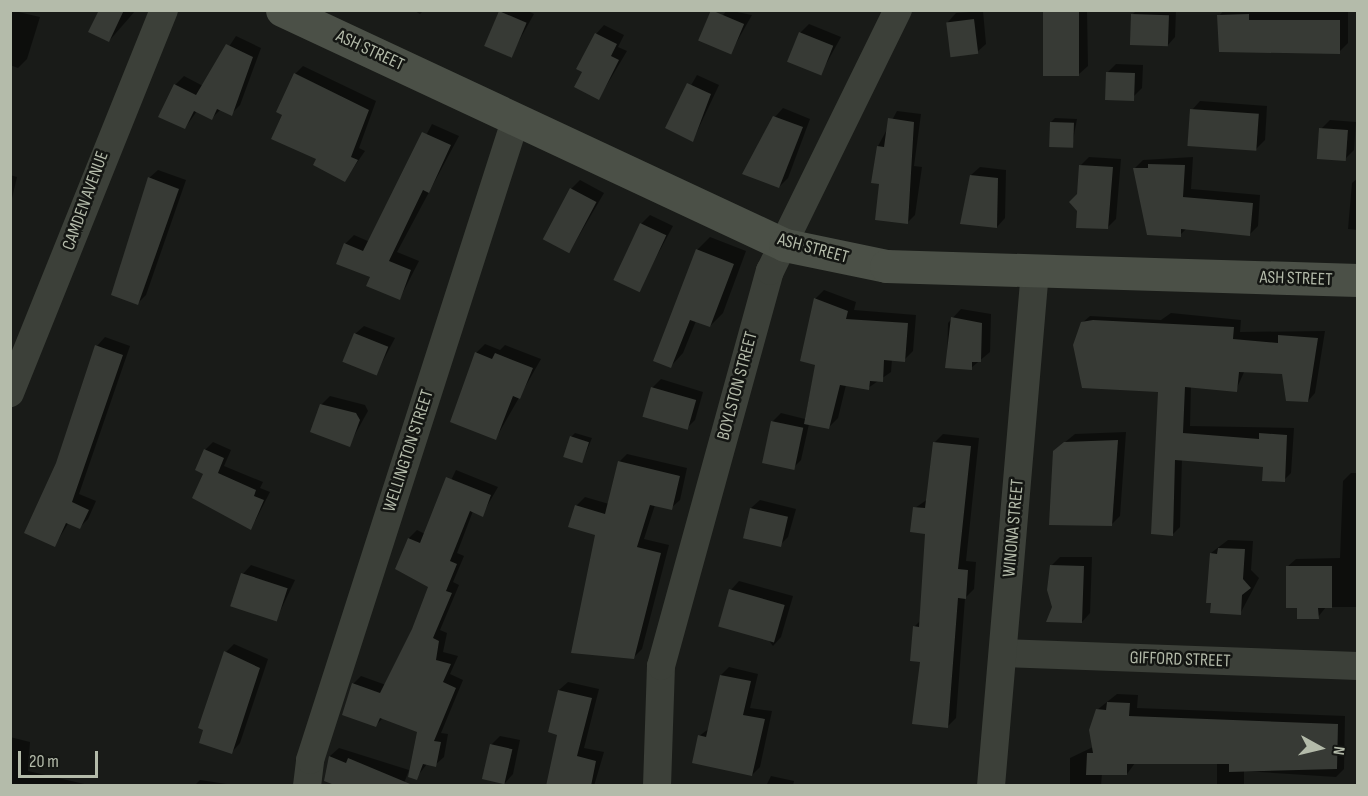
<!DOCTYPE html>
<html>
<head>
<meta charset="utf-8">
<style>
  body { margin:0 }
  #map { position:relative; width:1368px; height:796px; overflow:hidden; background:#191b18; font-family:"Sofia Sans Condensed",sans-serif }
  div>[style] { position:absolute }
  .shadow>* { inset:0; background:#0007 }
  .building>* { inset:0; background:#373a35; transform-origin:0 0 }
  .street>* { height:28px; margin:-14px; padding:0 14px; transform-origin:14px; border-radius:14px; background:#3c4039 }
  .secondary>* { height:33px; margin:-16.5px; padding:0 16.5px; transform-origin:16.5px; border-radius:16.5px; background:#4b5047 }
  span { translate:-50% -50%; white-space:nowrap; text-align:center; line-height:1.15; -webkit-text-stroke:5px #141613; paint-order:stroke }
  .street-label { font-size:18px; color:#b4bbaa }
  .frame { position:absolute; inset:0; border:12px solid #b4bbaa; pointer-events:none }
  .north { position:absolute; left:1290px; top:718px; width:60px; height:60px; -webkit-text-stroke:4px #141613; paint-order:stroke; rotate:98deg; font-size:16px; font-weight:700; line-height:24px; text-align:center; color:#b4bbaa }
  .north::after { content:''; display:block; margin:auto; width:21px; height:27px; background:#b4bbaa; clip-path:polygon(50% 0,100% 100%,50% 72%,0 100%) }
  .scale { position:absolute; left:18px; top:751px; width:80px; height:27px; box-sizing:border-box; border:3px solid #b4bbaa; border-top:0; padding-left:8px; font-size:18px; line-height:21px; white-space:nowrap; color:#b4bbaa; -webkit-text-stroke:4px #141613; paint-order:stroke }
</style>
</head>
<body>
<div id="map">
  <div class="shadow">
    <div style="clip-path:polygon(10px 10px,40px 17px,27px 59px,18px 68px,10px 65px)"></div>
    <div style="clip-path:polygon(100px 10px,136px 10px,109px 41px)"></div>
    <div style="clip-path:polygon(413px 10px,424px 10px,420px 14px)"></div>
    <div style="clip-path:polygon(526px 10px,534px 14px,510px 57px,500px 12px)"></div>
    <div style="clip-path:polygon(727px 10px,752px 15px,731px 52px,723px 15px)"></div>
    <div style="clip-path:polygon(1044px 10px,1087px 10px,1088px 66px,1079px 74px)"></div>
    <div style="clip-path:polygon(1137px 10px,1176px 10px,1175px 37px,1167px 46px,1132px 15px)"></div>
    <div style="clip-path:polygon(1224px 10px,1348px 12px,1348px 43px,1339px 52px,1219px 16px)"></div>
    <div style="clip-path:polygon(983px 11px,986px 44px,977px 52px,948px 22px,956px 13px)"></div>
    <div style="clip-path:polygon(809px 24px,841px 37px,820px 75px,800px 33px)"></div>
    <div style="clip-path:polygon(604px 25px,624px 35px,618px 47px,627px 51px,599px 98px,584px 71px,596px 34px)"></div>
    <div style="clip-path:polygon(236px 36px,261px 48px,240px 105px,231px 114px,221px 109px,212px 118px,197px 111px,185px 128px,175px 85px,184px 76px,203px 86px)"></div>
    <div style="clip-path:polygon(1116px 64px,1143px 65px,1142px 88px,1133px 97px,1107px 73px)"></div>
    <div style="clip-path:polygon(303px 66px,376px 101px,359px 148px,365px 151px,345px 180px,318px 158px,284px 114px,295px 74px)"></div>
    <div style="clip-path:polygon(697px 75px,719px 85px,693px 140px,667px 127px)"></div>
    <div style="clip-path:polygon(1200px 101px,1267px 106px,1265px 140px,1256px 149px,1192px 110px)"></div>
    <div style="clip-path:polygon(783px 108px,810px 119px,788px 178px,779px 187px,775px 117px)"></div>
    <div style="clip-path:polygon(897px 111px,921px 114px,914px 166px,922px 167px,915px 215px,907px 223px,881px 183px,878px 146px)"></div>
    <div style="clip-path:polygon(1055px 118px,1077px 119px,1072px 146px,1051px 122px)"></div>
    <div style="clip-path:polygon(1330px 120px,1356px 122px,1354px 150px,1345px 159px,1321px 129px)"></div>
    <div style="clip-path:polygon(432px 124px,459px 136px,397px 252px,419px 261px,400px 298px,372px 276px,345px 244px,354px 235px,370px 242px)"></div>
    <div style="clip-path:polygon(1089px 157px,1121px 159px,1116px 219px,1108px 227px,1079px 195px,1080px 166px)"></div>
    <div style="clip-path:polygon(1193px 157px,1191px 189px,1260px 195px,1258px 226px,1249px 235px,1187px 228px,1180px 235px,1135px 168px,1143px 160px)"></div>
    <div style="clip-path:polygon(980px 167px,1006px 170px,1005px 218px,997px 227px,971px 175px)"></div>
    <div style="clip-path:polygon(158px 170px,186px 180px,146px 295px,138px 303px,149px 178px)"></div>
    <div style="clip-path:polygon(10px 175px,17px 177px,10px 207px)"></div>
    <div style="clip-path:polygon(1358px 178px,1358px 230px,1348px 229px,1352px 183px)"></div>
    <div style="clip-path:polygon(580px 180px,604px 193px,570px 251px,571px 189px)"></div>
    <div style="clip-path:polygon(650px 215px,673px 226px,639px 289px,641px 224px)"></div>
    <div style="clip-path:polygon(710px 237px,746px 251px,723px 313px,710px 326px,696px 321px,683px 353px,671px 366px,697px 250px)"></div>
    <div style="clip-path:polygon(824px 290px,856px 302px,854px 310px,916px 315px,913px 351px,904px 360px,892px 359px,891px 372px,868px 388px,846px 385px,838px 418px,829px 427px,809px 424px,801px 460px,792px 469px,772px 422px,781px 413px,805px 419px,816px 364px,815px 299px)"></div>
    <div style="clip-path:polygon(961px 309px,991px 314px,990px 352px,971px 368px,947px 367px,948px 323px)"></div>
    <div style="clip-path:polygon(1171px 313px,1241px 320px,1240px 332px,1325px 331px,1315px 393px,1308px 401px,1283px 373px,1245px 370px,1236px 390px,1191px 386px,1190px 426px,1294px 428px,1291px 473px,1284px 480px,1264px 465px,1182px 459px,1180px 527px,1172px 535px,1160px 391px,1082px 323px,1090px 316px,1161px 320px)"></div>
    <div style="clip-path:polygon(364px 326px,395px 338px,376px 374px,355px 334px)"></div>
    <div style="clip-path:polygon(105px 337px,130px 346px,79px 494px,96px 501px,88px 519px,80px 527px,69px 522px,55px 545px,57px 463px,97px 346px)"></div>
    <div style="clip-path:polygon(485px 344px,500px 350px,505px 345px,541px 359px,496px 438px,452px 421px,476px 353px)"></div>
    <div style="clip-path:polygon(661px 379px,703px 392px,695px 420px,687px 428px,652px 388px)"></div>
    <div style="clip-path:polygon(330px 396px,365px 405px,368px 411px,349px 445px,321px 405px)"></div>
    <div style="clip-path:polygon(1126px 432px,1120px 516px,1111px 525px,1064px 443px,1075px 434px)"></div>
    <div style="clip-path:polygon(575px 433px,592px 438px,582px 462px,571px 437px)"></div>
    <div style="clip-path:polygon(943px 434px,979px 438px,966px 561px,976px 562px,974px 589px,965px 598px,956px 718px,947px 727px,914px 627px,921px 620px,927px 532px,915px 508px,928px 499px,935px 442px)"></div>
    <div style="clip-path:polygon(213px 442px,231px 450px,224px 466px,263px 482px,260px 488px,270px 492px,251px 529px,205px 473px,205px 450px)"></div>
    <div style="clip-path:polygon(627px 454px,687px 468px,680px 500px,671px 508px,655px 505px,644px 539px,669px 545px,642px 649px,634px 657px,596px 534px,576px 506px,585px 497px,609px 504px,619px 462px)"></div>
    <div style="clip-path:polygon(456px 470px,498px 487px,482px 515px,473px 511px,457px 553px,464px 556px,453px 582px,459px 585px,440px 630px,447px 633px,443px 652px,458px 656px,450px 674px,463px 680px,441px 733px,448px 734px,444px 757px,435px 765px,427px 764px,416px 778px,418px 731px,383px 718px,376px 725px,353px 684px,361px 676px,386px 685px,413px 629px,430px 587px,397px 568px,409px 538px,417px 530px,425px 534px)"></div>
    <div style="clip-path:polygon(1351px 473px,1358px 473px,1358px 607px,1326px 607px,1318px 617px,1298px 607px,1287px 567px,1296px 559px,1340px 558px,1343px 481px)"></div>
    <div style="clip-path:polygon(760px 500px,796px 509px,788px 537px,780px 545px,751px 508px)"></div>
    <div style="clip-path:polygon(1228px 540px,1253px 541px,1251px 570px,1259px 578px,1240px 614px,1211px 553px)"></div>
    <div style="clip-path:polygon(1060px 557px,1092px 557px,1090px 613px,1082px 622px,1054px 607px,1051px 566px)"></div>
    <div style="clip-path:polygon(251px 565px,295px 580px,276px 620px,243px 574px)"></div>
    <div style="clip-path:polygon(739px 581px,793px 596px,781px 637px,773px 646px,731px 590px)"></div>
    <div style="clip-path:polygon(234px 644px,268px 659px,240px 743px,232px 752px,205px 729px,226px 652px)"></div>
    <div style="clip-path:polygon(729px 667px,758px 674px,750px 708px,772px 711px,760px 767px,752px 775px,699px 736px,710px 728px,721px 675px)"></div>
    <div style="clip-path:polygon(568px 682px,599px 689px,584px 748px,604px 752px,594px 786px,560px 786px,559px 690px)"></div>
    <div style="clip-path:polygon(1117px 694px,1138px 695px,1137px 708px,1345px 716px,1344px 769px,1336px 777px,1244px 771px,1244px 786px,1217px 786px,1217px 763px,1135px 763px,1127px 774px,1102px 773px,1101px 786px,1070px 786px,1070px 758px,1093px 747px,1097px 710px)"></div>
    <div style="clip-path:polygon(500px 736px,520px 740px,513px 774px,505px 783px,491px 745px)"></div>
    <div style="clip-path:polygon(10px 737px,30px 742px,28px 771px,93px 786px,10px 786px)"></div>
    <div style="clip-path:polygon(339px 748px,409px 770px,403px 786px,330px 783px,330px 756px)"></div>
    <div style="clip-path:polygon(771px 776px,794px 781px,793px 786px,766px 786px)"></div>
    <div style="clip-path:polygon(200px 780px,233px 785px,233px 786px,194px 786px)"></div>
  </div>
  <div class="building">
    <div style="clip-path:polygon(99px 10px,124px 10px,109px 42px,88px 32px)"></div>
    <div style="left:711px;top:10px;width:36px;height:33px;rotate:23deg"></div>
    <div style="left:1043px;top:10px;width:36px;height:66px"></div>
    <div style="left:499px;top:11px;width:30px;height:38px;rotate:23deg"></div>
    <div style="left:1131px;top:14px;width:38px;height:31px;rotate:2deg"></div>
    <div style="clip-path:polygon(1249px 14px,1249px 20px,1340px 20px,1340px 54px,1219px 52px,1217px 15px)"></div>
    <div style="left:974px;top:19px;width:35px;height:28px;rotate:83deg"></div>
    <div style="left:799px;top:32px;width:37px;height:32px;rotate:22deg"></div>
    <div style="clip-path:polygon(595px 33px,617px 44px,611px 56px,619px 60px,599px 100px,574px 87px,582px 72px,576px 69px)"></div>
    <div style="clip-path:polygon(226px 44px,253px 57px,232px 116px,217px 109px,212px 120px,194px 111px,185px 129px,158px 117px,174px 84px,196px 95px)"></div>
    <div style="left:1106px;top:72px;width:29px;height:28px;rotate:2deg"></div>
    <div style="clip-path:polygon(294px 73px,369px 110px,351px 157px,358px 160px,345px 182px,313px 165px,316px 159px,271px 139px,282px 115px,276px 112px)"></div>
    <div style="clip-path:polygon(687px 83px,711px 94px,693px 142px,665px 128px)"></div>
    <div style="left:1190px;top:109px;width:69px;height:37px;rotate:4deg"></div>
    <div style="clip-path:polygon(773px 116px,803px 127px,779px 188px,742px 174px)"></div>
    <div style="clip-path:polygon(888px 118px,914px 122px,908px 224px,875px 220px,879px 184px,871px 183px,877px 146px,884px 147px)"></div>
    <div style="left:1050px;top:122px;width:24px;height:25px;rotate:2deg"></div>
    <div style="left:1319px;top:128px;width:29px;height:31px;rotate:4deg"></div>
    <div style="clip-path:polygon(422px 132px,451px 145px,429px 193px,423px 190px,389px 261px,411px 270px,400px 300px,366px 286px,370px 277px,336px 264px,344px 243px,363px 251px)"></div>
    <div style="clip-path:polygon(1148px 164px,1185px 165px,1183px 197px,1253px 203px,1250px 236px,1181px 229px,1181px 237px,1147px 235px,1133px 168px,1148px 168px)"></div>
    <div style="clip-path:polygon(1079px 165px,1113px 167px,1108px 229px,1076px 228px,1077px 211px,1069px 202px,1077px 194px)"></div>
    <div style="clip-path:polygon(970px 175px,998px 178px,997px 228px,960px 224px)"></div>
    <div style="clip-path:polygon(148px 177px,179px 189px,138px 305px,111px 295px)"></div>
    <div style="left:570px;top:188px;width:30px;height:58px;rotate:28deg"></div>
    <div style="left:640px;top:223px;width:29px;height:63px;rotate:25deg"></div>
    <div style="clip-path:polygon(696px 249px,734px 264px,710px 327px,690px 320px,671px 368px,653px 361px)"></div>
    <div style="clip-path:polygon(814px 298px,848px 311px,846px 319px,908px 323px,905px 362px,884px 360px,883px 382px,870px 381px,869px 390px,840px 385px,829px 429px,804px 424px,815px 365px,800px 361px)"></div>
    <div style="clip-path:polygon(951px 317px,982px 323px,981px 362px,972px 362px,972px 370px,945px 368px)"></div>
    <div style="clip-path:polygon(1093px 320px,1234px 327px,1233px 339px,1278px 343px,1278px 335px,1318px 338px,1308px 402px,1286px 401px,1282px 374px,1239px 372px,1237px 392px,1185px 387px,1183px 433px,1259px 439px,1259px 433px,1287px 435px,1285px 482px,1262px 481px,1263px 467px,1175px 460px,1173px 536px,1151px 534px,1158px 392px,1082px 388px,1073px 345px,1081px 322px)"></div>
    <div style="left:354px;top:333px;width:37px;height:31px;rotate:22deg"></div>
    <div style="clip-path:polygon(95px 345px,123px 355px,72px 502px,89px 510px,80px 529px,66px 523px,55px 547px,24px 533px,56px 463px)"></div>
    <div style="clip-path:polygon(475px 352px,492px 359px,495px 353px,533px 368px,520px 399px,513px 396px,496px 440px,450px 422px)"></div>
    <div style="left:651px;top:387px;width:47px;height:31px;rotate:16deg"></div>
    <div style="clip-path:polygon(320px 404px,356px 413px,360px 420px,350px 447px,310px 432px)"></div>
    <div style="left:771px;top:421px;width:33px;height:43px;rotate:12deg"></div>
    <div style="left:570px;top:436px;width:20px;height:22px;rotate:18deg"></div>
    <div style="clip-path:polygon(1118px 440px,1112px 526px,1049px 525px,1053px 451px,1064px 442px)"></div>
    <div style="clip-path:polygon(933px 442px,971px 446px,958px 569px,968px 570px,966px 599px,958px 598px,948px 728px,912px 724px,920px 662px,910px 661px,913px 626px,919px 627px,925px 534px,910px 532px,913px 507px,925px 508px)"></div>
    <div style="clip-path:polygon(204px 449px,224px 458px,218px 473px,256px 490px,254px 496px,264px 500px,251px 530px,192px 498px,203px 474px,195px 470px)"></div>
    <div style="clip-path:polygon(618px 461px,680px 476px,672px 510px,650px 505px,637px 547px,661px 553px,634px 659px,571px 653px,595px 535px,568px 527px,575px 505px,605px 514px)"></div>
    <div style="clip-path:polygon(446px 477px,491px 495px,483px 517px,470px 511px,450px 561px,457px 564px,446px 591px,452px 593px,433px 638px,439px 641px,436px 660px,451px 664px,443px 682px,456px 688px,434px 741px,441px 742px,436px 767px,423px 764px,417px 780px,408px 777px,417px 732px,380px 718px,376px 727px,342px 715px,352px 683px,380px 693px,412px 629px,428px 587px,395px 569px,408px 538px,420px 543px)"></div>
    <div style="left:750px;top:508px;width:39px;height:31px;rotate:13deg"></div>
    <div style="clip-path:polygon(1218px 548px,1245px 549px,1243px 579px,1251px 588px,1242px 595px,1241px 615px,1210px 613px,1211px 603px,1206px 603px,1210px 553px,1217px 554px)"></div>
    <div style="clip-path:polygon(1050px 565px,1084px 566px,1082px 623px,1046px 622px,1052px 607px,1047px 590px)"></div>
    <div style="clip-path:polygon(1286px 566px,1332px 566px,1332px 608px,1318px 608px,1319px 619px,1297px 619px,1297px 608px,1286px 608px)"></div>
    <div style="left:241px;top:573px;width:49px;height:35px;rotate:18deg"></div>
    <div style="left:729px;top:589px;width:58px;height:39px;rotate:16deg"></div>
    <div style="clip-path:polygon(224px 651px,260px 668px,232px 754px,199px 743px,203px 730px,198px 728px)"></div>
    <div style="clip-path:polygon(720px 675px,751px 681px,743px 715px,765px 719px,752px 776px,692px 763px,698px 735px,706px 737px)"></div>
    <div style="clip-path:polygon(558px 690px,592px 698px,577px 756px,596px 761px,591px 786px,546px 786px,557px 735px,548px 732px)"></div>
    <div style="clip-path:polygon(1107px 702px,1130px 703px,1129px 716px,1338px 724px,1337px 769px,1229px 772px,1229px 764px,1127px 764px,1127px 775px,1086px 775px,1087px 753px,1093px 753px,1089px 730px,1096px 709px,1106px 710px)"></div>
    <div style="left:490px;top:744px;width:23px;height:36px;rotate:13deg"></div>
    <div style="clip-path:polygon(329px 756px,346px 763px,348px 758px,415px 786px,337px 786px,324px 781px)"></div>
  </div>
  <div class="street">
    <div style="left:10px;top:393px;width:413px;rotate:-68.1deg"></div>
    <div style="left:1003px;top:653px;width:355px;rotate:2.1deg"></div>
    <div style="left:307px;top:786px;width:26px;rotate:-83deg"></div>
    <div style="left:310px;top:760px;width:674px;rotate:-72.21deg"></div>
    <div style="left:657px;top:786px;width:120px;rotate:-88.1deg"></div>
    <div style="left:661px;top:666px;width:410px;rotate:-74.6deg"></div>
    <div style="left:770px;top:271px;width:291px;rotate:-63.9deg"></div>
    <div style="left:991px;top:786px;width:517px;rotate:-85.12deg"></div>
  </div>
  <div class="secondary">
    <div style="left:282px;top:10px;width:555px;rotate:25.04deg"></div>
    <div style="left:785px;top:245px;width:103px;rotate:11.7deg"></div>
    <div style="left:886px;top:266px;width:472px;rotate:1.7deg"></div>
  </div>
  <div class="street-label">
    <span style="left:370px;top:51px;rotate:25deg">ASH STREET</span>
    <span style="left:86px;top:201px;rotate:-70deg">CAMDEN AVENUE</span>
    <span style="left:813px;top:249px;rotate:15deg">ASH STREET</span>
    <span style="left:1296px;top:279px;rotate:2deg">ASH STREET</span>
    <span style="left:738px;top:386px;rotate:-75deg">BOYLSTON STREET</span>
    <span style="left:409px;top:451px;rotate:-72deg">WELLINGTON STREET</span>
    <span style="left:1014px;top:528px;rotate:-85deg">WINONA STREET</span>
    <span style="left:1180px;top:660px;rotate:2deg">GIFFORD STREET</span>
  </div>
  <div class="frame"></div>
  <div class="north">N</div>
  <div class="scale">20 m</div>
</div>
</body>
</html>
